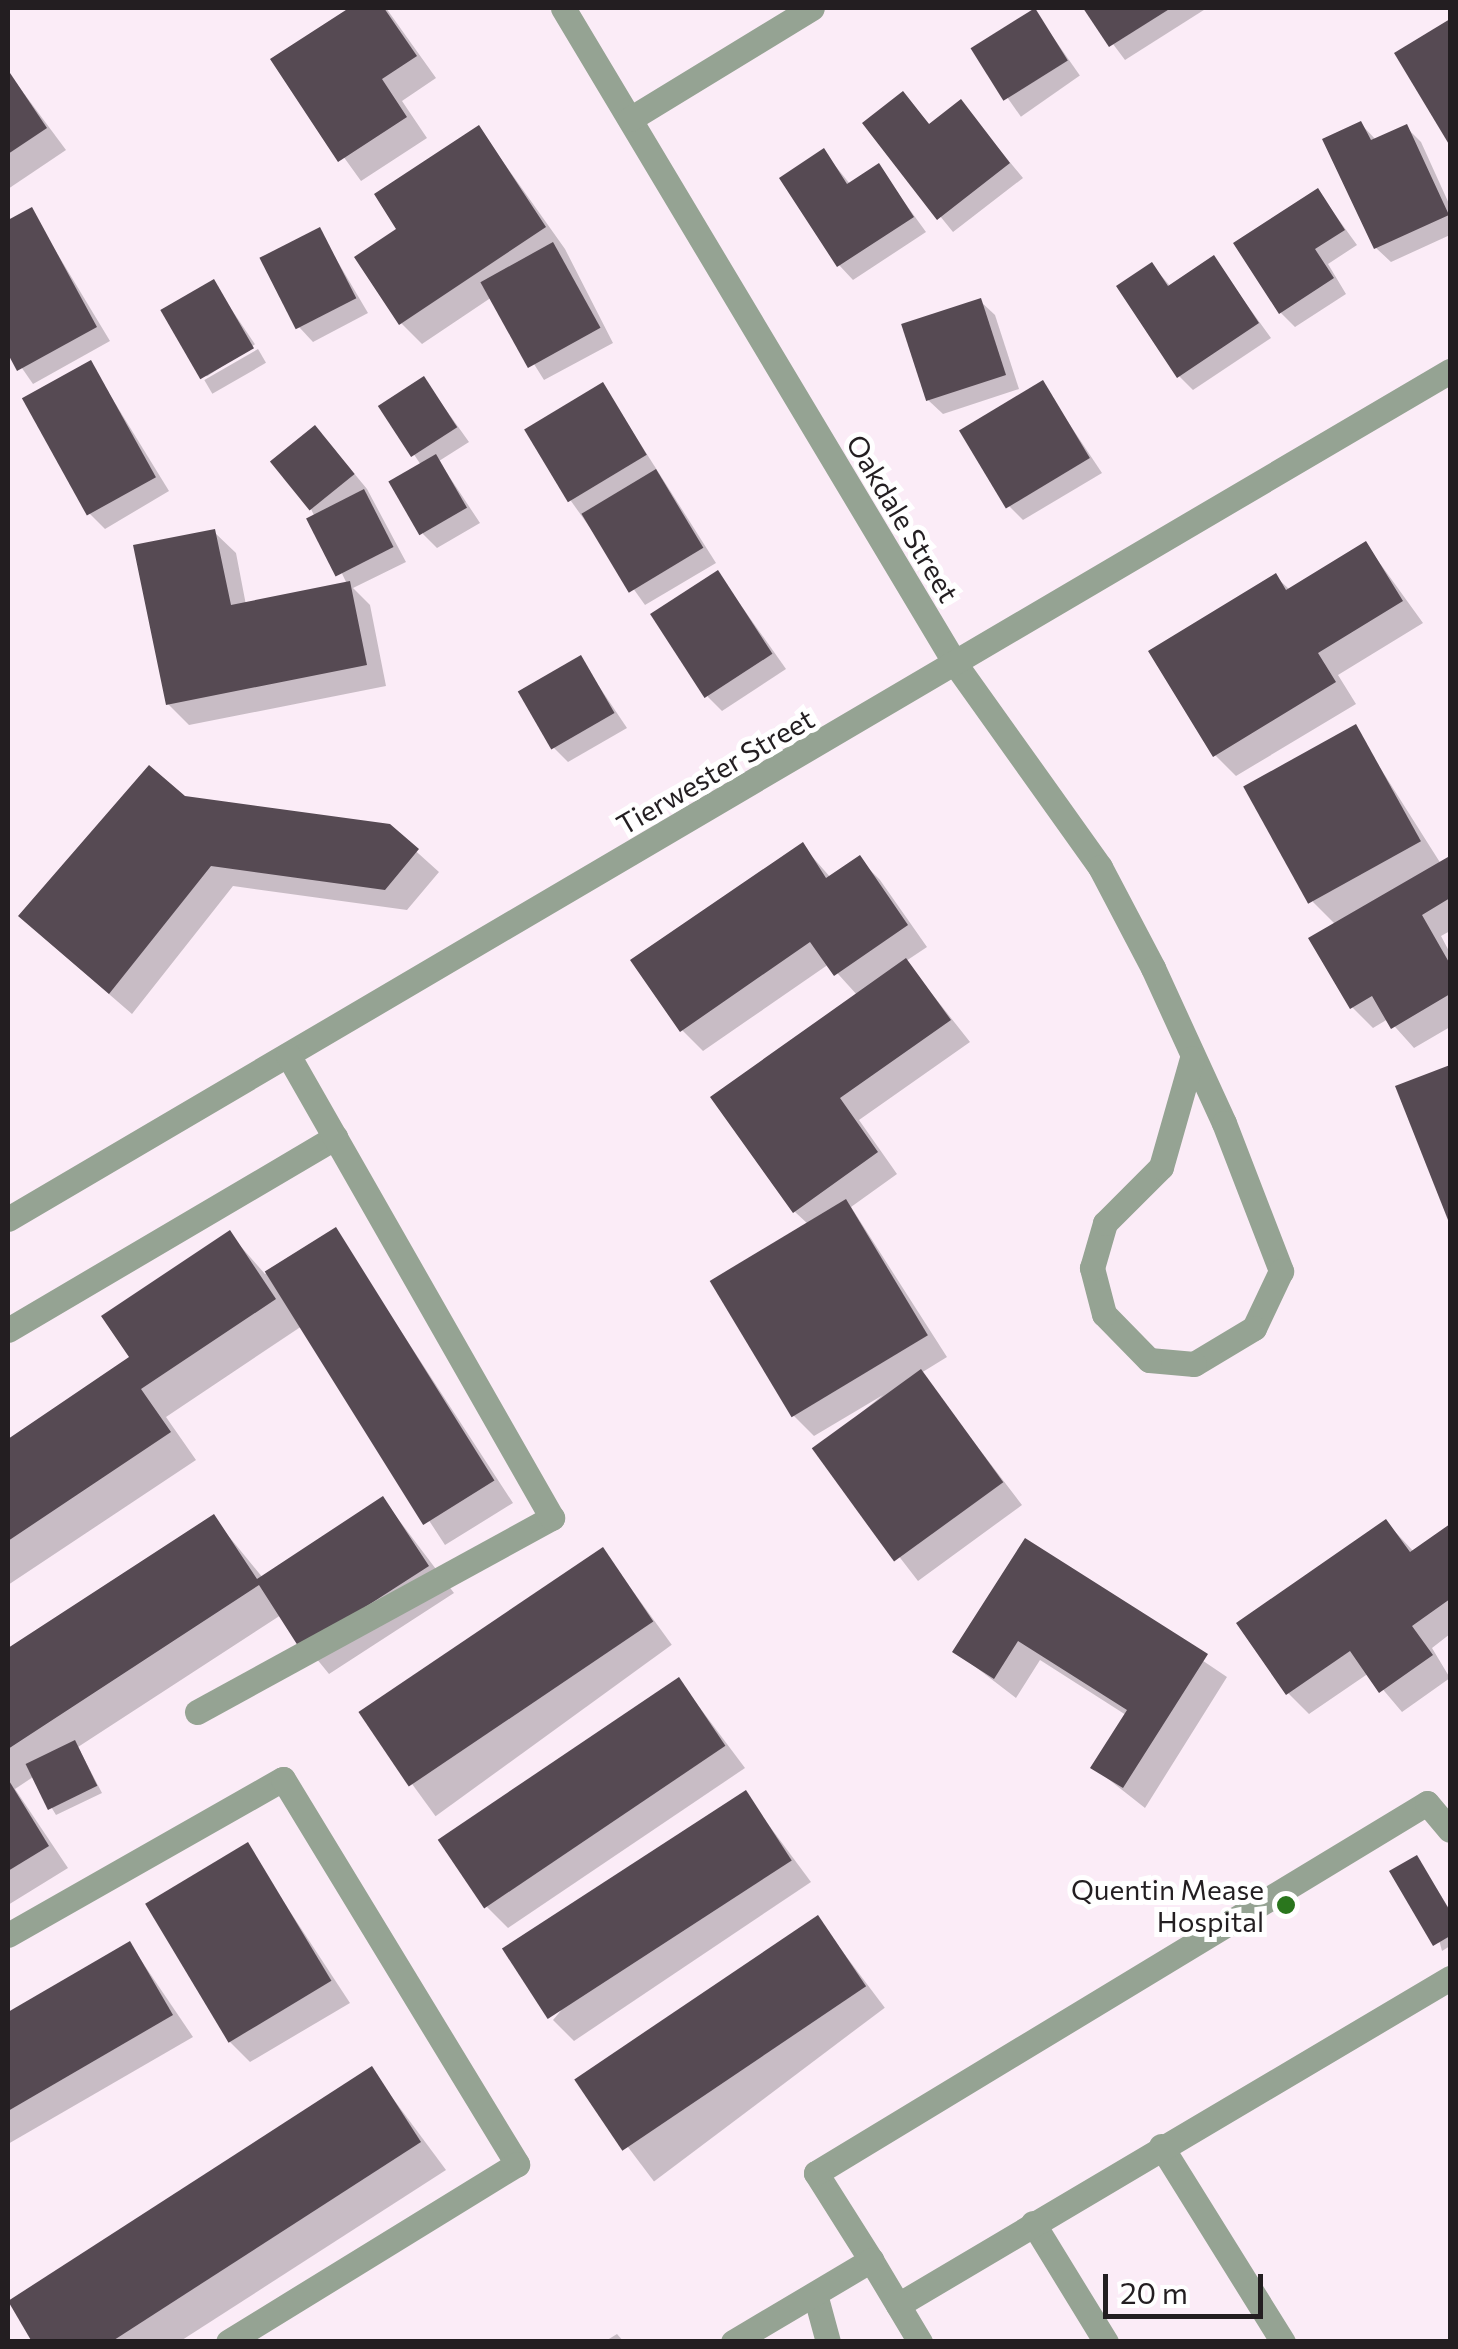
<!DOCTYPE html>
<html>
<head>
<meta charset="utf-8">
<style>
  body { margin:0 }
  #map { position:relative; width:1458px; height:2349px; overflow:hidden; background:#fbecf7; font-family:Commissioner,sans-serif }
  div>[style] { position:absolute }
  .shadow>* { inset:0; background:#0003; transform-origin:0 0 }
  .building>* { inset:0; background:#564a53; transform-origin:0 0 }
  .minor>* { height:25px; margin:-12.5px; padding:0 12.5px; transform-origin:12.5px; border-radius:12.5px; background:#95a393 }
  .dots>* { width:28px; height:28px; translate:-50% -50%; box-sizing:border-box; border:5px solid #fff; border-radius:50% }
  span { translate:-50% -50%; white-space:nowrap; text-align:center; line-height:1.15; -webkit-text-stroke:10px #fff; paint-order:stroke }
  .street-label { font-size:28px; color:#231e21 }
  .poi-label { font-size:28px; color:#231e21 }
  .right { translate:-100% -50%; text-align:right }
  .frame { position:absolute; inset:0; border:10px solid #231e21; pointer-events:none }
  .scale { position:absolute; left:1103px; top:2274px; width:160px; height:45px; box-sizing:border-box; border:5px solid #231e21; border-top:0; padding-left:12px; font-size:30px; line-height:35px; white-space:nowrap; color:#231e21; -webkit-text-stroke:8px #fff; paint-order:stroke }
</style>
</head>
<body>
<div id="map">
  <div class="shadow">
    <div style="clip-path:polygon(353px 8px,386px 8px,436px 78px,402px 101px,427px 138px,361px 181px,273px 59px)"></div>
    <div style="clip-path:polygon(1086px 8px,1207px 8px,1125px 60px)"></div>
    <div style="left:1034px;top:10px;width:80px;height:72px;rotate:55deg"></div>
    <div style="clip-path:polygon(1450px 22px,1450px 141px,1397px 54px)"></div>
    <div style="clip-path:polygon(8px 72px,66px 150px,8px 189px)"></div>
    <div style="clip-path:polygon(903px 94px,931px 126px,961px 103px,1023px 178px,953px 232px,865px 124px)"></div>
    <div style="clip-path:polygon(1361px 124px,1377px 141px,1406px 127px,1421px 142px,1450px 206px,1450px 235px,1391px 262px,1376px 248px)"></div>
    <div style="clip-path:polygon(479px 128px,565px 249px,613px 343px,544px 380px,492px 297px,422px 344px,401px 323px,400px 230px)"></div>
    <div style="clip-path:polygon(824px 152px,850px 184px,878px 166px,926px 232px,853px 280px,839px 265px)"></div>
    <div style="clip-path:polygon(1318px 191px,1357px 245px,1328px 264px,1346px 294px,1295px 327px,1281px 313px)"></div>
    <div style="clip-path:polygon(31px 210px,110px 341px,33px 384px,8px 348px,8px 223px)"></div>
    <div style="clip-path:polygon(319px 230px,368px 313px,313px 342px,299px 327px)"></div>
    <div style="clip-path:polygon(1213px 258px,1271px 338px,1193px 390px,1179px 376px,1152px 265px,1171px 287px)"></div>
    <div style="left:213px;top:282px;width:75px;height:58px;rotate:56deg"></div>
    <div style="clip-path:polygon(980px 301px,995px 315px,1019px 389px,943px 414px,928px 400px)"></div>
    <div style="left:258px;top:349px;width:16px;height:62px;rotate:60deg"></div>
    <div style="clip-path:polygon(91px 364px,169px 491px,105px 529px,90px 514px)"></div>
    <div style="clip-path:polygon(424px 379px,469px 442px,439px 461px,480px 523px,437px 548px,423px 534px,421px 465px,381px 405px)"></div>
    <div style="clip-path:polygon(1042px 383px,1102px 473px,1023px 520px,1009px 506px)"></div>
    <div style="clip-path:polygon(603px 385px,716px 563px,645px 605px,571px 501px)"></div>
    <div style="clip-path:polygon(329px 443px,367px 489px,406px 562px,353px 588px,370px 605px,386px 686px,189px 725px,168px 704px,214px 532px,236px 553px,246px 605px,347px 584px,311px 509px)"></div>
    <div style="clip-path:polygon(1366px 544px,1423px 623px,1338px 675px,1356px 704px,1236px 776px,1215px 755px,1275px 576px,1290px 590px)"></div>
    <div style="clip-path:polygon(718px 573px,786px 669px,722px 711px,708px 697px)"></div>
    <div style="clip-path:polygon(580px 658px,627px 728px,568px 762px,554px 748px)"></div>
    <div style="clip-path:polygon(1355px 728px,1441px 864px,1450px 863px,1450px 931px,1441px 936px,1450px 953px,1450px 1027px,1414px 1048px,1388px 1019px,1373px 1028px,1352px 1007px,1336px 925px,1313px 902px)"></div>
    <div style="clip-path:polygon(184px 799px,389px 827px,439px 872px,407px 910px,233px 886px,132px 1014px,43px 937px)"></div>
    <div style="clip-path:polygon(802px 845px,831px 878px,859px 859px,880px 880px,927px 947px,906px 961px,970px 1042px,859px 1120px,897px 1174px,851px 1207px,947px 1357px,921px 1373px,1022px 1505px,918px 1581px,816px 1449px,883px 1395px,814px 1436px,793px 1415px,808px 1224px,795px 1212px,858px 996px,829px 964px,703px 1051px,682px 1030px)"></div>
    <div style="clip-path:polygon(1450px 1068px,1450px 1219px,1399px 1088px)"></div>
    <div style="clip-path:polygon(335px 1230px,513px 1503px,445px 1545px,302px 1326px,166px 1417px,196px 1460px,8px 1585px,8px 1442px,132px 1358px,229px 1233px,265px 1274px)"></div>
    <div style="clip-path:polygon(383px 1499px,454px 1593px,329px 1674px,281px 1615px,78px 1747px,102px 1793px,56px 1815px,33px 1777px,15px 1789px,68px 1868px,8px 1905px,8px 1651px,213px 1517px,263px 1578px)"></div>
    <div style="clip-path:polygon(1386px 1522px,1414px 1552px,1450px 1527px,1450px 1634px,1432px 1648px,1450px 1678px,1402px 1712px,1369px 1673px,1309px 1714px,1288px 1693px)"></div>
    <div style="clip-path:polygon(1025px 1541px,1227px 1677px,1145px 1808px,1093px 1767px,1126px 1715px,1040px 1660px,1016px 1698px,956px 1652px)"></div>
    <div style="left:603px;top:1550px;width:117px;height:292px;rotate:54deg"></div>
    <div style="clip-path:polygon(679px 1680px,745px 1768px,508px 1928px,487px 1907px)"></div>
    <div style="clip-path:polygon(745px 1793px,811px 1882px,574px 2041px,553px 2020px)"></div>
    <div style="clip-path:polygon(247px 1846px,350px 2003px,250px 2062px,229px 2041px)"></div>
    <div style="clip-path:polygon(1417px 1858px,1450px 1910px,1450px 1946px,1442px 1951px)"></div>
    <div style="left:818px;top:1919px;width:111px;height:289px;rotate:53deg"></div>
    <div style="clip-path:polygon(130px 1944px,193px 2037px,8px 2144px,8px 2014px)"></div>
    <div style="clip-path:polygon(371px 2069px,446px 2170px,179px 2342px,35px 2342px)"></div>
    <div style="clip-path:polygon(617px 2334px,624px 2342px,604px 2342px)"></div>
  </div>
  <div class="building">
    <div style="clip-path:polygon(349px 8px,384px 8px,417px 56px,382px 79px,407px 117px,338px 162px,270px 59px)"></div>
    <div style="left:1035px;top:8px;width:62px;height:76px;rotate:58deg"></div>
    <div style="clip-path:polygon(1083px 8px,1171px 8px,1109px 47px)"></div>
    <div style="clip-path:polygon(1450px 19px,1450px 146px,1394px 53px)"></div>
    <div style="clip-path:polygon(8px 70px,47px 128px,8px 154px)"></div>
    <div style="clip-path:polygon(903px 91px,929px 124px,961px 99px,1010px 163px,937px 220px,862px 123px)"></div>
    <div style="clip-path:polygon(1361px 121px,1371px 140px,1407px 124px,1449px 215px,1374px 249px,1322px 139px)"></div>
    <div style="clip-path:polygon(479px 125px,546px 227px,399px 325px,354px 257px,396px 229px,374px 194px)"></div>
    <div style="clip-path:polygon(824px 148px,847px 184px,879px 163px,914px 217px,837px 267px,779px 178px)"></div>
    <div style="clip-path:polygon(1318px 188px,1345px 230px,1315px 249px,1334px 278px,1279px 314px,1233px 243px)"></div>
    <div style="clip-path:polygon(32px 207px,97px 327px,17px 371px,8px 354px,8px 220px)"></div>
    <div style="left:320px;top:227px;width:80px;height:68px;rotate:63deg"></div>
    <div style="left:553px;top:242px;width:98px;height:83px;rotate:61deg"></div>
    <div style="clip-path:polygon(1214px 255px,1259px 323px,1177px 378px,1116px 286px,1152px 262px,1168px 286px)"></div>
    <div style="left:214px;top:279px;width:80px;height:62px;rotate:60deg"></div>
    <div style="left:981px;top:298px;width:81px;height:84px;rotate:72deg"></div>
    <div style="left:91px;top:360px;width:134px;height:79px;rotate:61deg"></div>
    <div style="left:424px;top:376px;width:61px;height:55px;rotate:57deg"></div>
    <div style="left:1043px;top:380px;width:91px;height:98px;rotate:59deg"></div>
    <div style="left:603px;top:382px;width:85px;height:92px;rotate:59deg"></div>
    <div style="left:315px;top:425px;width:63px;height:58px;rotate:51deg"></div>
    <div style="left:436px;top:454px;width:62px;height:55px;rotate:60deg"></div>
    <div style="left:656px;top:469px;width:92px;height:87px;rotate:59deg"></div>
    <div style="left:364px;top:489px;width:65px;height:65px;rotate:63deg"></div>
    <div style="clip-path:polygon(215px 529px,231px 605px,350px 581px,367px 665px,166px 705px,133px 545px)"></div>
    <div style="clip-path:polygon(1366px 541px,1403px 601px,1318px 653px,1336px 682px,1213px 757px,1148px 651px,1276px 573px,1286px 590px)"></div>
    <div style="left:718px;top:570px;width:100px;height:81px;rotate:57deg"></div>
    <div style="left:581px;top:655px;width:67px;height:73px;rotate:60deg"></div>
    <div style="left:1356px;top:724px;width:134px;height:129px;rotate:61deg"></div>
    <div style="clip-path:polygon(149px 765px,185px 796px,390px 824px,419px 849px,385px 890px,211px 866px,109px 994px,18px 916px)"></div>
    <div style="clip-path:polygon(803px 842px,826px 878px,860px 855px,908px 925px,834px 976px,810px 942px,680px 1032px,630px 960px)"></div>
    <div style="clip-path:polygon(1448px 857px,1450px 898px,1422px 915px,1450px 964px,1450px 994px,1391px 1029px,1372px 996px,1350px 1009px,1308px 938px)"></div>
    <div style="clip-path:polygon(906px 958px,951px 1020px,840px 1098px,878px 1152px,793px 1213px,710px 1097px)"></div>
    <div style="clip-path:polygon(1450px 1065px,1450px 1225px,1395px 1086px)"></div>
    <div style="left:846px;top:1199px;width:159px;height:159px;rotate:59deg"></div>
    <div style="left:336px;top:1227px;width:299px;height:84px;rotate:58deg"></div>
    <div style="clip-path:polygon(230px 1230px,276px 1299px,141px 1389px,171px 1432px,8px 1541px,8px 1439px,129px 1357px,101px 1316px)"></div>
    <div style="left:921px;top:1369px;width:140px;height:135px;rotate:54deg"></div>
    <div style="clip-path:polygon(383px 1496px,429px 1566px,300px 1649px,259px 1585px,8px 1749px,8px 1648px,214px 1514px,257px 1579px)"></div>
    <div style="clip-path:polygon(1386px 1519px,1410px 1552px,1450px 1524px,1450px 1599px,1412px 1626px,1433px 1655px,1379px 1693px,1350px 1651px,1286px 1695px,1236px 1623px)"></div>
    <div style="clip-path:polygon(1025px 1538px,1208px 1654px,1123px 1788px,1090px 1768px,1127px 1710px,1018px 1641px,994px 1679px,952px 1652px)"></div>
    <div style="left:603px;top:1547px;width:90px;height:295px;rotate:56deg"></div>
    <div style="left:679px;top:1677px;width:83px;height:291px;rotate:56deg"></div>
    <div style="left:75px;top:1740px;width:51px;height:55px;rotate:64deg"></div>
    <div style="clip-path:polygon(8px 1779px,49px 1846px,8px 1871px)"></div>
    <div style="left:746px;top:1790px;width:84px;height:291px;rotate:57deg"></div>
    <div style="left:248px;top:1842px;width:162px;height:120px;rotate:59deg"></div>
    <div style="clip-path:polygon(1417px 1855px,1450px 1911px,1450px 1936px,1433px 1946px,1389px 1871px)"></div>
    <div style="left:818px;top:1915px;width:86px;height:294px;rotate:56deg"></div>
    <div style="clip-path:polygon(130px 1941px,173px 2015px,8px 2111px,8px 2012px)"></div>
    <div style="clip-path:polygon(372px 2066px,421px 2142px,111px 2342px,32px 2342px,8px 2301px)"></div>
  </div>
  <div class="minor">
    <div style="left:563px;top:8px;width:766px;rotate:59.11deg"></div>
    <div style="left:956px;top:665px;width:248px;rotate:54.5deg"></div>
    <div style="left:1100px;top:867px;width:114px;rotate:62.3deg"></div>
    <div style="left:1153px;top:968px;width:170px;rotate:65.4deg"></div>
    <div style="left:1224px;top:1123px;width:159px;rotate:68.9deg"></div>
    <div style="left:1281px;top:1271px;width:63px;rotate:115.3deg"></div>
    <div style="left:1254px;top:1328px;width:70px;rotate:149deg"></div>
    <div style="left:1194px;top:1364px;width:45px;rotate:-174.9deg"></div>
    <div style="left:1149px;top:1360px;width:64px;rotate:-134.4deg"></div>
    <div style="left:1104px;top:1314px;width:48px;rotate:-104.6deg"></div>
    <div style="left:1092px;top:1268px;width:47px;rotate:-73.9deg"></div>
    <div style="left:1105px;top:1223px;width:79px;rotate:-45deg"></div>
    <div style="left:1161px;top:1167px;width:113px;rotate:-74.1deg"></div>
    <div style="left:630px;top:119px;width:213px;rotate:-31.4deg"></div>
    <div style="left:8px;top:1219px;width:1673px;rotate:-30.46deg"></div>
    <div style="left:8px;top:1330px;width:380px;rotate:-30.5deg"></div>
    <div style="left:197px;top:1712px;width:405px;rotate:-28.7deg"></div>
    <div style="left:552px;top:1518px;width:533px;rotate:-119.69deg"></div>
    <div style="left:8px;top:1935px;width:316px;rotate:-29.6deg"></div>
    <div style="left:283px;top:1779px;width:451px;rotate:58.7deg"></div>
    <div style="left:517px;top:2164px;width:339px;rotate:148.4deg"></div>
    <div style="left:1161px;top:2146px;width:231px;rotate:58.1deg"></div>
    <div style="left:1033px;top:2223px;width:140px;rotate:58.5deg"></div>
    <div style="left:871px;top:2260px;width:103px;rotate:-122.3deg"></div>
    <div style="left:816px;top:2173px;width:714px;rotate:-31.2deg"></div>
    <div style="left:1427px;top:1803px;width:35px;rotate:50deg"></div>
    <div style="left:815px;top:2294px;width:50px;rotate:74.8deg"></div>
    <div style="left:898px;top:2305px;width:642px;rotate:-30.64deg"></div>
    <div style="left:733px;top:2342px;width:161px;rotate:-30.7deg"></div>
    <div style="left:871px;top:2260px;width:96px;rotate:59.1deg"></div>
  </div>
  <div class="dots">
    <div style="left:1286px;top:1905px;background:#2a761d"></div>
  </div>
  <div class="street-label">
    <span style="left:903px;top:518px;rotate:59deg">Oakdale Street</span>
    <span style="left:715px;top:771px;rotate:-30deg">Tierwester Street</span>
  </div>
  <div class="poi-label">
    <span class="right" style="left:1264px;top:1905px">Quentin Mease<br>Hospital</span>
  </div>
  <div class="frame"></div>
  <div class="scale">20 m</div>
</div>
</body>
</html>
